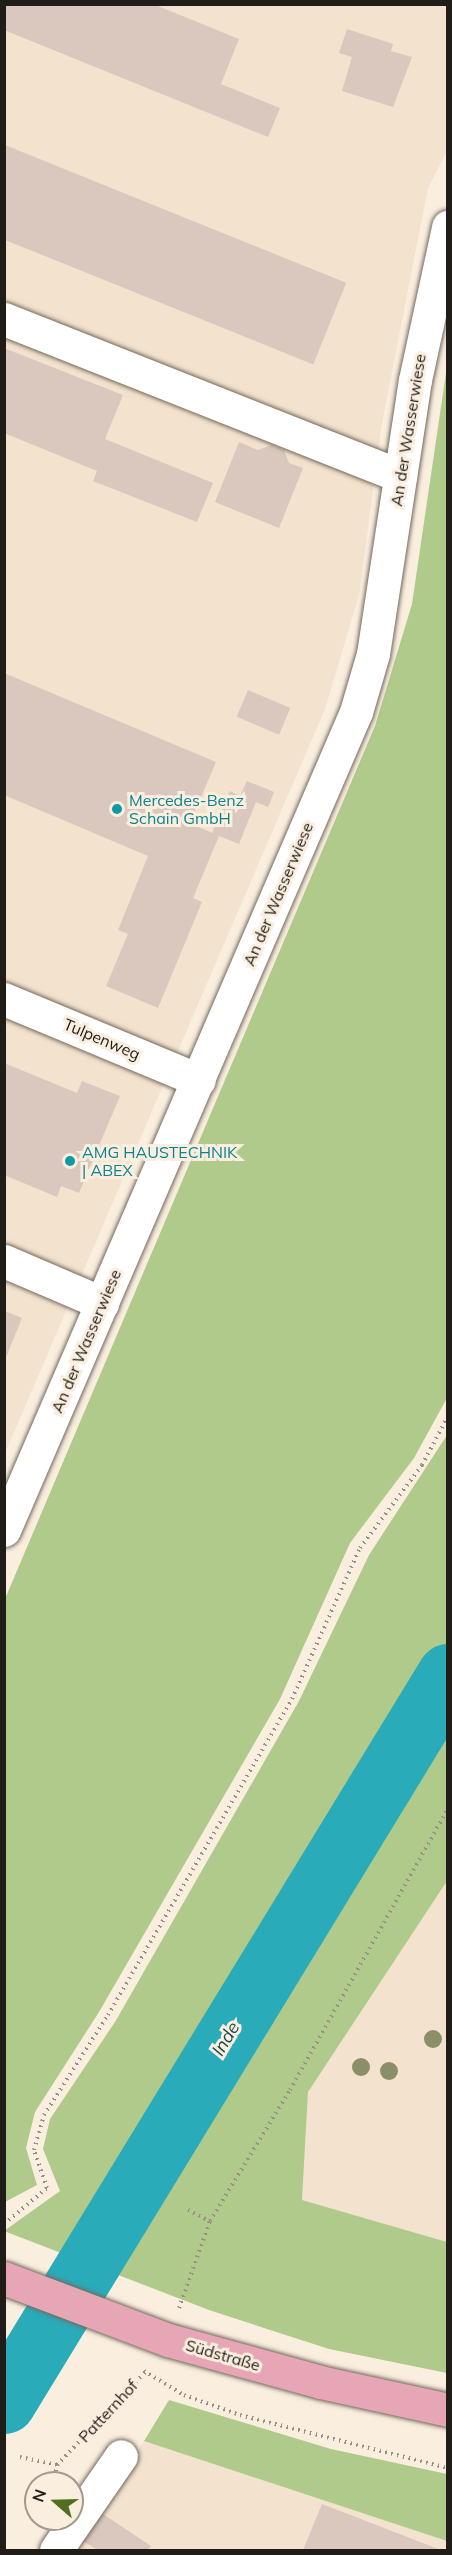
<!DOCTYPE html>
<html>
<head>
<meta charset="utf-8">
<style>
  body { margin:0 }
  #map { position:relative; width:452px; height:2555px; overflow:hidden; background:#faeedf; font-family:Mulish,sans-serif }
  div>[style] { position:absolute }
  .built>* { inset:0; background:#f3e2cd }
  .green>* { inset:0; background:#afca8a }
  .river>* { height:63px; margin:-31.5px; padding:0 31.5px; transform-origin:31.5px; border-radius:31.5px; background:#2aabba }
  .building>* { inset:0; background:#dac8bf; transform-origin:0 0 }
  .path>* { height:4px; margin-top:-2px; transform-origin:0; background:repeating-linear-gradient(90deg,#978e84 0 1.5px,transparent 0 6px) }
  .roads { filter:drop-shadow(0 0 2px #73695c) drop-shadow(0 0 2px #73695c) }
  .minor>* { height:33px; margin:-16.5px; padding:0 16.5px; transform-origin:16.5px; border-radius:16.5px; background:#fff }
  .major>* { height:33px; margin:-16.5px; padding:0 16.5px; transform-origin:16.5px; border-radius:16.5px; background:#e6a6b5 }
  .trees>* { width:18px; height:18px; margin:-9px; border-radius:50%; background:#8a8f69 }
  .dots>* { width:16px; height:16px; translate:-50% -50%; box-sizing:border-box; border:3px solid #faeedf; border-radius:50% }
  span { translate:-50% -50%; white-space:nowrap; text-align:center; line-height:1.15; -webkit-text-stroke:6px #faeedf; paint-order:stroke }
  .street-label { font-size:16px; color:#201c17 }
  .culture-label { font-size:16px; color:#0d838f }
  .left { translate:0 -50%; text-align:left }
  .water-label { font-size:18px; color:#12484e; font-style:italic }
  .frame { position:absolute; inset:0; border:6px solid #201c17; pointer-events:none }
  .north { position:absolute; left:24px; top:2471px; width:60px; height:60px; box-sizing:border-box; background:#faeedf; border:2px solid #a39a8f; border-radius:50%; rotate:290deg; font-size:16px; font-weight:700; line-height:24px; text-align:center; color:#201c17 }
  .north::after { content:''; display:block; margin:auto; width:21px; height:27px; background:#516e22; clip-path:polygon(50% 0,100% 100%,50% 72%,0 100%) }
</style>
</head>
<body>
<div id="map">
  <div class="built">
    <div style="clip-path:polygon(5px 5px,447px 5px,447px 151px,428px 188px,382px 423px,359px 595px,325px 709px,5px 1453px)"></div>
    <div style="clip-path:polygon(447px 1881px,447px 2242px,302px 2200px,308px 2092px)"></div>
    <div style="clip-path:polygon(144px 2441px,448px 2541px,447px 2550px,77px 2550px)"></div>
  </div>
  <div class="green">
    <div style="clip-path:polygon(447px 366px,447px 1398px,414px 1458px,350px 1543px,280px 1699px,99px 2012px,35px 2112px,26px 2148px,37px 2185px,5px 2202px,5px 1599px,375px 726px,412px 604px)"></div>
    <div style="clip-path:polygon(447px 1435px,447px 1881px,308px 2092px,302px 2200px,447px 2242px,447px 2373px,329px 2349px,209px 2310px,4px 2231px,60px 2191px,43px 2149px,50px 2119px,115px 2022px,299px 1701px,369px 1555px)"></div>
    <div style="clip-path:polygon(169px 2400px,331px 2449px,447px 2474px,447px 2541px,144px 2441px)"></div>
  </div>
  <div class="river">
    <div style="left:4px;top:2402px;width:852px;rotate:-58.59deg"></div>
  </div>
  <div class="building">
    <div style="clip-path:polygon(4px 4px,153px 4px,239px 39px,221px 84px,280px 108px,268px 137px,4px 30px)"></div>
    <div style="clip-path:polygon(347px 29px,393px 44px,391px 51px,412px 57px,393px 107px,342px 91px,352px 57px,339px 53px)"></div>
    <div style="left:5px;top:145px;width:368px;height:88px;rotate:22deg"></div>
    <div style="clip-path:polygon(4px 348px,123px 395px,105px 439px,213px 483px,197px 522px,93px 481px,97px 471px,4px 433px)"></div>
    <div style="clip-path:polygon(239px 442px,258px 450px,272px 445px,284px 450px,289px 463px,303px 468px,279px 528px,215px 502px)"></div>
    <div style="clip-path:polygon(4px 673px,216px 762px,190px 823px,212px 833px,230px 791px,240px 796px,247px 781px,274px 792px,268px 807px,256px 802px,239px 844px,219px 836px,193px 898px,202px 902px,158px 1008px,106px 986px,128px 934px,118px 930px,148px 856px,4px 795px)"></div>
    <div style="left:248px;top:690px;width:46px;height:29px;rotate:23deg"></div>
    <div style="clip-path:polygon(4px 1063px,77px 1093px,82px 1081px,120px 1096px,79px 1193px,61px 1186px,57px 1197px,4px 1175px)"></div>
    <div style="clip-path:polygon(5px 1311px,22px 1318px,5px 1360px)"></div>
    <div style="clip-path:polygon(322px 2504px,441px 2550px,303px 2550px)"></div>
    <div style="clip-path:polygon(100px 2512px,151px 2546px,148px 2550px,98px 2550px,81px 2540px)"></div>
  </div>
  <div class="path">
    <div style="left:188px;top:2210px;width:25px;rotate:27deg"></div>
    <div style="left:4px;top:2224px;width:56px;rotate:-39.9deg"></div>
    <div style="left:47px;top:2188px;width:40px;rotate:-108.9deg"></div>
    <div style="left:34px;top:2150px;width:36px;rotate:-74deg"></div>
    <div style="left:44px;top:2115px;width:119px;rotate:-57.4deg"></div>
    <div style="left:108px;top:2015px;width:366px;rotate:-59.8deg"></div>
    <div style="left:292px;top:1699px;width:166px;rotate:-65.8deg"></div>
    <div style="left:360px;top:1548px;width:104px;rotate:-53.2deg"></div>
    <div style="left:422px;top:1465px;width:55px;rotate:-62deg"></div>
    <div style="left:179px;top:2308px;width:92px;rotate:-70.4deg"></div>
    <div style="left:210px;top:2221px;width:153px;rotate:-58.6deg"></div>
    <div style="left:290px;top:2090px;width:323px;rotate:-60.7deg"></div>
    <div style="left:144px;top:2371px;width:47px;rotate:31deg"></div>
    <div style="left:184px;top:2395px;width:59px;rotate:19.7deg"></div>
    <div style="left:240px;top:2415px;width:215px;rotate:14.3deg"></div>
    <div style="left:20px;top:2457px;width:38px;rotate:12deg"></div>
    <div style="left:53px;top:2483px;width:18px;rotate:-77deg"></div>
    <div style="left:57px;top:2465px;width:131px;rotate:-46.5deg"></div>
  </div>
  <div class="roads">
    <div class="minor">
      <div style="left:4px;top:319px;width:426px;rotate:21.6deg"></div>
      <div style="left:4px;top:999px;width:211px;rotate:22.6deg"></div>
      <div style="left:4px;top:1261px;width:107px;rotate:23.2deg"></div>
      <div style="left:4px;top:1530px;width:891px;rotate:-66.72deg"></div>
      <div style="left:356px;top:712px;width:60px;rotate:-73.7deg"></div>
      <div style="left:373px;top:654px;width:277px;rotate:-81.3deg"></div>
      <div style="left:415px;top:380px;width:157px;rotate:-77.8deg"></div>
      <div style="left:56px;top:2550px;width:114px;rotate:-55.3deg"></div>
    </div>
    <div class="major">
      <div style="left:4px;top:2278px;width:175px;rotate:20.7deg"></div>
      <div style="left:168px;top:2340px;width:158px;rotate:15.4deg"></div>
      <div style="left:320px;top:2382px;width:131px;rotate:12.3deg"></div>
    </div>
  </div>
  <div class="trees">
    <div style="left:433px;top:2039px"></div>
    <div style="left:361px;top:2067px"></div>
    <div style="left:389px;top:2071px"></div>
  </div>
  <div class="dots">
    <div style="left:117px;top:809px;background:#0f9aa8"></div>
    <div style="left:70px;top:1161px;background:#0f9aa8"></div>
  </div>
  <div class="street-label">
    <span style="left:408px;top:430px;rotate:-81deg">An der Wasserwiese</span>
    <span style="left:278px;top:894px;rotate:-67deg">An der Wasserwiese</span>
    <span style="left:102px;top:1039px;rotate:23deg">Tulpenweg</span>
    <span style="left:86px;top:1341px;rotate:-67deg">An der Wasserwiese</span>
    <span style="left:223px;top:2355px;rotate:16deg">Südstraße</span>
    <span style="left:108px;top:2411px;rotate:-47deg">Patternhof</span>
  </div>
  <div class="culture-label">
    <span class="left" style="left:129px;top:809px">Mercedes-Benz<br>Schain GmbH</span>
    <span class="left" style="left:82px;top:1161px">AMG HAUSTECHNIK<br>| ABEX</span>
  </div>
  <div class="water-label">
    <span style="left:226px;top:2039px;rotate:-59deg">Inde</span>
  </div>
  <div class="frame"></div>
  <div class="north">N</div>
</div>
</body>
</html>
